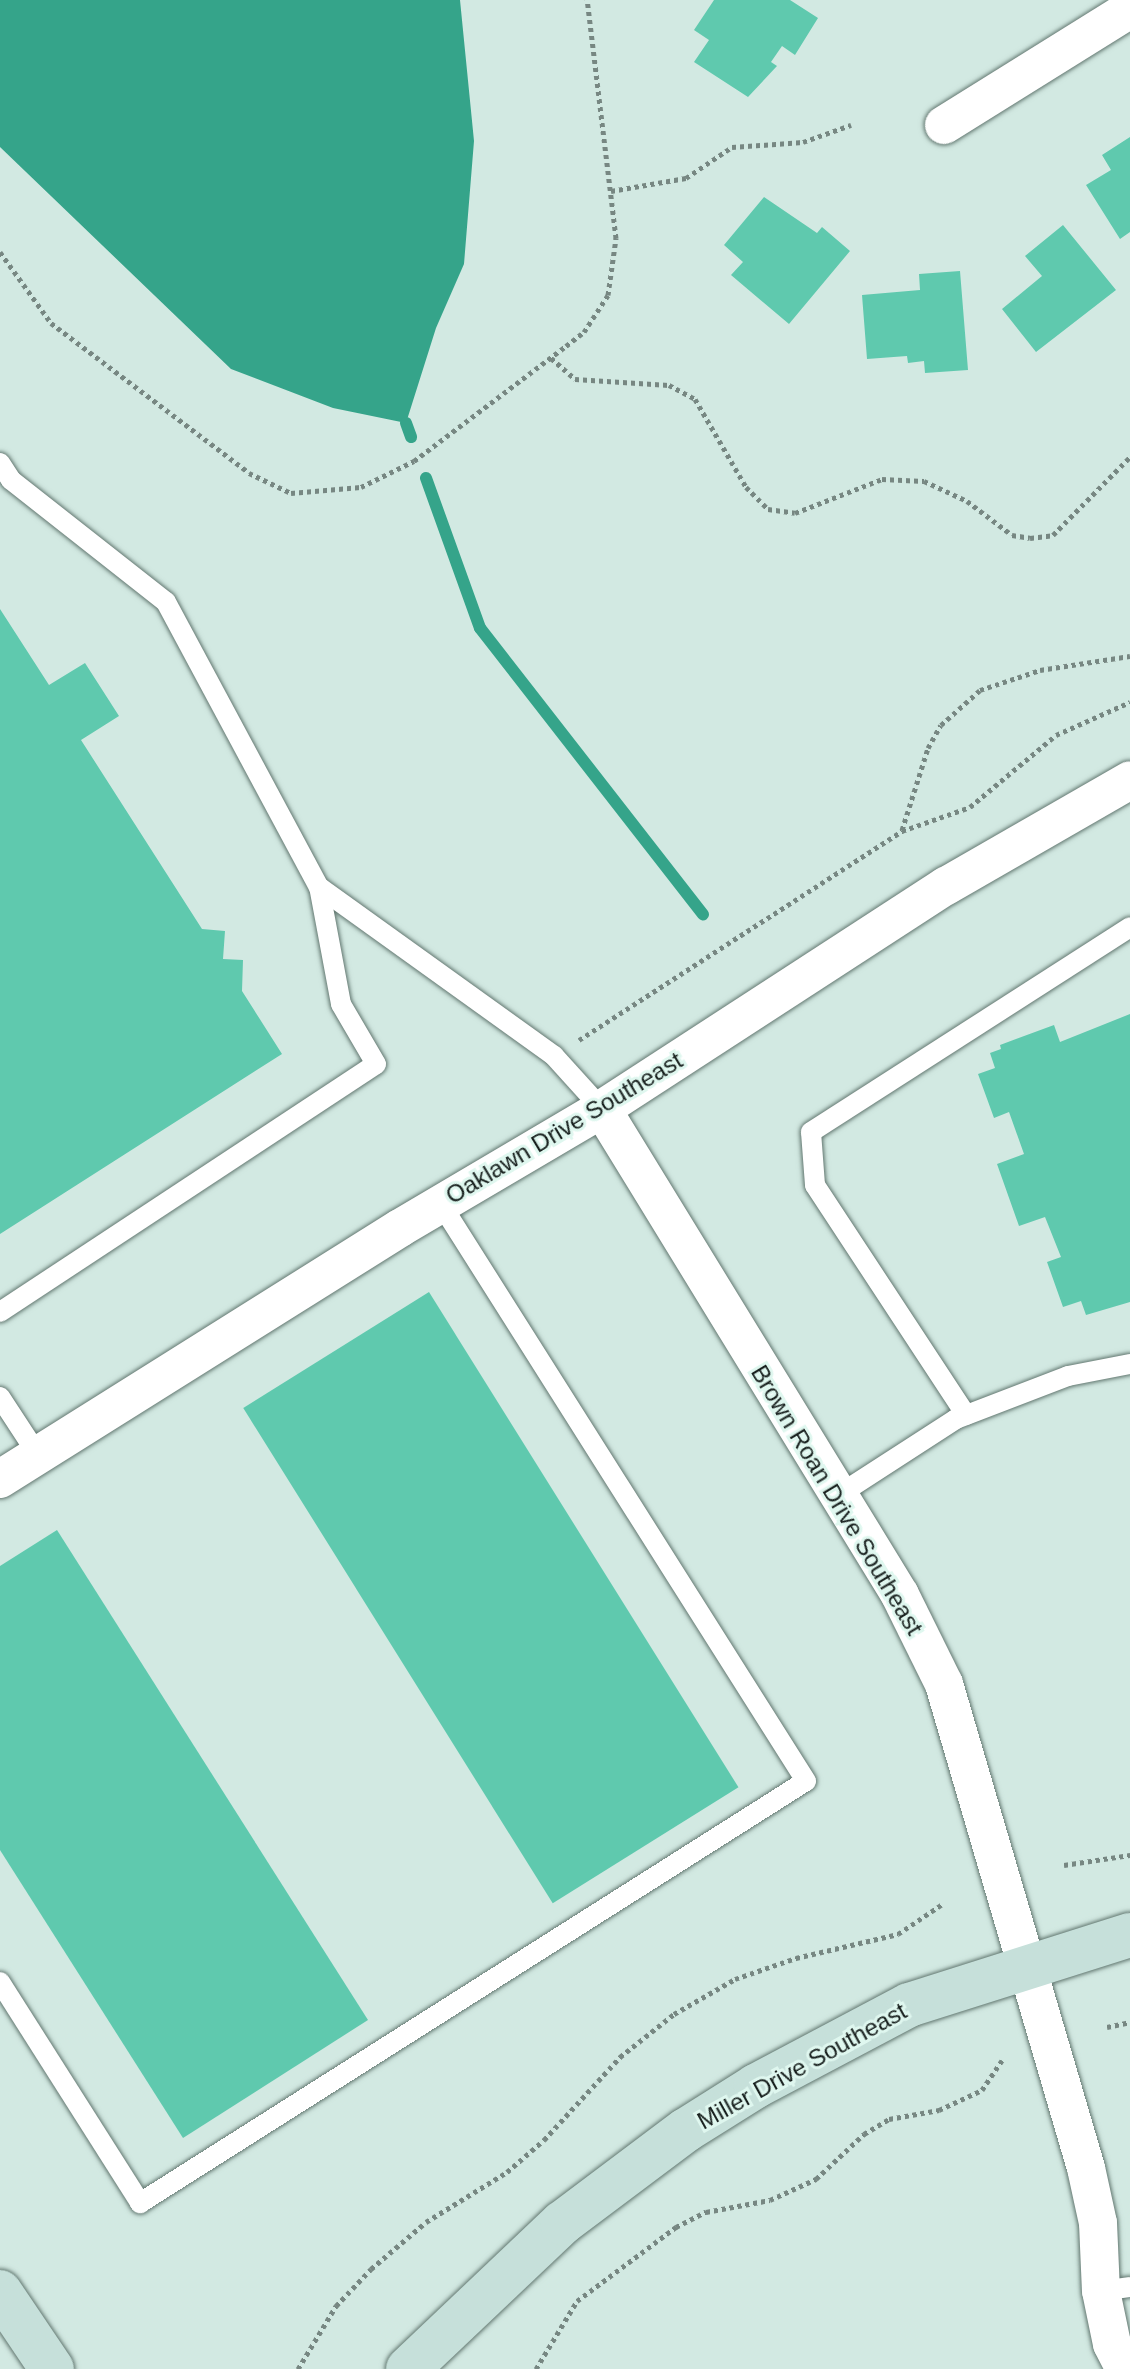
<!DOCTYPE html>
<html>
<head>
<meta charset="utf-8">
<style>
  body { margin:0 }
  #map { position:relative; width:1130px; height:2369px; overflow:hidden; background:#d2e9e2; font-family:Arial,sans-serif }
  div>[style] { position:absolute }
  .water>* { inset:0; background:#35a48a }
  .stream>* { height:12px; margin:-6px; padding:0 6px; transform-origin:6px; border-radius:6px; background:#35a48a }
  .building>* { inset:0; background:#5fc9ae; transform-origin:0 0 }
  .path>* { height:5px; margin-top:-2.5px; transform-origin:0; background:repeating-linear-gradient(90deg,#778782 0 4px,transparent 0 8px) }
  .roads { filter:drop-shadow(0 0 2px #627770) drop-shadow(0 0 2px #627770) }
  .lane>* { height:20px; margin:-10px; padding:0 10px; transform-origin:10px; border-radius:10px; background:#fff }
  .street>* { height:38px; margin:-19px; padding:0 19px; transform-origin:19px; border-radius:19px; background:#fff }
  .secondary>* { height:44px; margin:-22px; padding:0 22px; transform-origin:22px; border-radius:22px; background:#c6e0da }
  span { translate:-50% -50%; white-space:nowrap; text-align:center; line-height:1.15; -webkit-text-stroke:6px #dff7ef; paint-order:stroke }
  .street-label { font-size:24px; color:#18201e }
</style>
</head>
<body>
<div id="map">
  <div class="water">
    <div style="clip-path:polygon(0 0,460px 0,474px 141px,464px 264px,436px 328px,406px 423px,333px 408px,231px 369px,0 147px)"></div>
  </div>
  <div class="stream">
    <div style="left:406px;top:423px;width:15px;rotate:70deg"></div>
    <div style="left:426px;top:478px;width:159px;rotate:70.2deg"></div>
    <div style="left:480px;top:628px;width:363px;rotate:52.1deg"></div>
  </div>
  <div class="building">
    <div style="clip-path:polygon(714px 0,790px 0,818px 18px,795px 55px,782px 46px,771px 62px,777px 66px,748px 97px,694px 62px,709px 40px,694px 30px)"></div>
    <div style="clip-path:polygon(1130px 137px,1130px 232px,1120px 239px,1086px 185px,1111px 170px,1102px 155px)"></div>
    <div style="clip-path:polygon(764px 197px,817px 233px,822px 227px,850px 251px,789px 324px,731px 275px,743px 262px,724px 245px)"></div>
    <div style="clip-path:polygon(1063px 225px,1116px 290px,1036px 352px,1002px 309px,1042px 276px,1025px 256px)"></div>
    <div style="clip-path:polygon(960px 271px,968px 370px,925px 373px,924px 361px,908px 363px,907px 356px,867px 359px,862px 295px,920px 290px,919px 274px)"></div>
    <div style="clip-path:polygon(0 609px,49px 685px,85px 663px,119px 716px,81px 740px,202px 929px,225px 931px,223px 959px,243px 960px,242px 991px,282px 1054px,0 1234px)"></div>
    <div style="clip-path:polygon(1130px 1014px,1130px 1302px,1086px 1315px,1081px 1301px,1063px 1307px,1047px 1262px,1061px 1257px,1045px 1217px,1019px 1226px,997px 1164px,1024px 1154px,1009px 1112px,994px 1118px,978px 1074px,995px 1068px,990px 1053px,1001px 1049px,1000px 1045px,1054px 1025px,1060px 1042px)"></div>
    <div style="left:429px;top:1292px;width:584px;height:219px;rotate:58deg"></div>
    <div style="clip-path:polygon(57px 1530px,368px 2020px,183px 2138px,0 1850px,0 1566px)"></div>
  </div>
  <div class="path">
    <div style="left:611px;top:191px;width:76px;rotate:-9.8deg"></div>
    <div style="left:686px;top:178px;width:55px;rotate:-34deg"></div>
    <div style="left:732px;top:147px;width:71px;rotate:-4deg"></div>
    <div style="left:803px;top:142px;width:51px;rotate:-19.5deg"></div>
    <div style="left:0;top:252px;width:87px;rotate:54.3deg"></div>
    <div style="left:51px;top:323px;width:248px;rotate:37.1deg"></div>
    <div style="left:249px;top:473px;width:47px;rotate:25.5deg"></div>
    <div style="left:291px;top:493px;width:70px;rotate:-4.9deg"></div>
    <div style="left:361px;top:487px;width:59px;rotate:-26.1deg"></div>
    <div style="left:414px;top:461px;width:191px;rotate:-37.1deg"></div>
    <div style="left:566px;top:346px;width:23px;rotate:-38deg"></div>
    <div style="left:584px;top:332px;width:44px;rotate:-57deg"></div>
    <div style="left:608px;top:295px;width:58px;rotate:-82deg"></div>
    <div style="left:616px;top:238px;width:240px;rotate:-96.9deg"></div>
    <div style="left:551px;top:358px;width:32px;rotate:41deg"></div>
    <div style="left:575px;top:379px;width:94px;rotate:3.7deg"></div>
    <div style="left:669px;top:385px;width:30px;rotate:28deg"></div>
    <div style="left:695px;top:399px;width:102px;rotate:59.9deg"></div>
    <div style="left:746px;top:487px;width:31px;rotate:45deg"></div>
    <div style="left:768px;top:509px;width:27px;rotate:8deg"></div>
    <div style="left:795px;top:513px;width:93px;rotate:-21.3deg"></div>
    <div style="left:882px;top:479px;width:42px;rotate:2.7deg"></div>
    <div style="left:924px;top:481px;width:47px;rotate:24.9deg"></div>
    <div style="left:967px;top:501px;width:56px;rotate:37.1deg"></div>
    <div style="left:1012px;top:535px;width:18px;rotate:9deg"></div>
    <div style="left:1030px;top:538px;width:23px;rotate:-7deg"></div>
    <div style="left:1053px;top:535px;width:110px;rotate:-45.4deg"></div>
    <div style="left:902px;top:830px;width:86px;rotate:-72.4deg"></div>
    <div style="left:928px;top:748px;width:26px;rotate:-61deg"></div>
    <div style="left:941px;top:725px;width:52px;rotate:-41.9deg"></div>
    <div style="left:980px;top:690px;width:63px;rotate:-18.4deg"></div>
    <div style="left:1040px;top:670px;width:91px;rotate:-8.8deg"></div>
    <div style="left:579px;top:1040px;width:385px;rotate:-32.9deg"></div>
    <div style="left:902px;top:831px;width:72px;rotate:-19.4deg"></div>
    <div style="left:970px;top:807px;width:112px;rotate:-39.9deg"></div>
    <div style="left:1056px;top:735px;width:81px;rotate:-24deg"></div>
    <div style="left:1064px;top:1865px;width:67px;rotate:-8.6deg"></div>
    <div style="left:1107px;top:2027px;width:24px;rotate:-12deg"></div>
    <div style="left:298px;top:2369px;width:74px;rotate:-58.9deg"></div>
    <div style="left:336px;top:2306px;width:51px;rotate:-46.6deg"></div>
    <div style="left:371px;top:2269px;width:72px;rotate:-40.5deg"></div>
    <div style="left:426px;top:2222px;width:95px;rotate:-31.7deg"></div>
    <div style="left:507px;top:2172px;width:49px;rotate:-40.9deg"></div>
    <div style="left:544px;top:2140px;width:113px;rotate:-47.5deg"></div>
    <div style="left:620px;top:2057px;width:69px;rotate:-38.5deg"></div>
    <div style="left:674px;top:2014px;width:70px;rotate:-29.8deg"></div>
    <div style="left:735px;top:1979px;width:65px;rotate:-19deg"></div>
    <div style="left:796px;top:1958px;width:105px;rotate:-13.2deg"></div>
    <div style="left:898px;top:1934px;width:55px;rotate:-34deg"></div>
    <div style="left:536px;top:2369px;width:79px;rotate:-58.9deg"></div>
    <div style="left:577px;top:2301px;width:124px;rotate:-36.8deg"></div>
    <div style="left:676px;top:2227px;width:34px;rotate:-27deg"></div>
    <div style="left:706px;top:2212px;width:65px;rotate:-10.6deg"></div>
    <div style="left:770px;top:2200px;width:51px;rotate:-24.5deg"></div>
    <div style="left:816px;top:2179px;width:66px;rotate:-43.2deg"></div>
    <div style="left:864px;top:2134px;width:29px;rotate:-31deg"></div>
    <div style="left:889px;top:2119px;width:51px;rotate:-10.2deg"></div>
    <div style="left:939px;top:2110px;width:47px;rotate:-24.9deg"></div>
    <div style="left:982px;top:2090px;width:36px;rotate:-56deg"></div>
  </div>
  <div class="roads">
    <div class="lane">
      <div style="left:0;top:463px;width:20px;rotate:57deg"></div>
      <div style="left:11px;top:480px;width:197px;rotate:38.2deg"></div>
      <div style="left:166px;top:602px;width:323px;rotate:61.8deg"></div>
      <div style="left:319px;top:887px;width:289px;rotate:35.7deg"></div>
      <div style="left:554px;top:1056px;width:72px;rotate:47.8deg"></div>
      <div style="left:0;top:1312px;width:450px;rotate:-33.4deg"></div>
      <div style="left:376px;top:1064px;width:69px;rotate:-120.3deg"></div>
      <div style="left:341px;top:1004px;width:119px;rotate:-100.6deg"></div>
      <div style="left:0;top:1397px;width:69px;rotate:56.8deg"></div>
      <div style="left:966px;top:1415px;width:275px;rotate:-123.3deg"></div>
      <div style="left:815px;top:1185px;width:53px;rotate:-94.3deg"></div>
      <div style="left:811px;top:1132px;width:379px;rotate:-32.7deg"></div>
      <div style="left:837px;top:1496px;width:142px;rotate:-32.9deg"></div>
      <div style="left:956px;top:1419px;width:120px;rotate:-21deg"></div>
      <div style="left:1068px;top:1376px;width:63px;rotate:-11deg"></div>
      <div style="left:0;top:1982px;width:262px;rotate:57.6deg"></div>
      <div style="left:140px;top:2203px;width:788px;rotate:-32.36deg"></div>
      <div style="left:806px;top:1781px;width:683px;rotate:-122.32deg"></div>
      <div style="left:1101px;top:2291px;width:29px;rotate:-8deg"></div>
    </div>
    <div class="street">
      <div style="left:944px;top:125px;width:219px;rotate:-31.9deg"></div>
      <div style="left:602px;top:1109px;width:570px;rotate:58.48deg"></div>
      <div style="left:900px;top:1595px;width:99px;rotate:63.7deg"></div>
      <div style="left:944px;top:1684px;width:504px;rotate:73.65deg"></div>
      <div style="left:1086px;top:2168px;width:56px;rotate:77.7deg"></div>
      <div style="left:1098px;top:2223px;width:68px;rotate:87.5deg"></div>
      <div style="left:1101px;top:2291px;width:54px;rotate:78.3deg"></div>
      <div style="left:1112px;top:2344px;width:28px;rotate:63deg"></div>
      <div style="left:0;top:1479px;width:472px;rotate:-32.1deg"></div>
      <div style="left:400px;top:1228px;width:234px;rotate:-30.5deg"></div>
      <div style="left:602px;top:1109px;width:410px;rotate:-33deg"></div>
      <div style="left:946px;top:886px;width:212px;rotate:-29.9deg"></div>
    </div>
    <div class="secondary">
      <div style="left:0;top:2292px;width:93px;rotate:56deg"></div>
      <div style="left:408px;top:2369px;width:212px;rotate:-43.5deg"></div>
      <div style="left:562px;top:2223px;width:155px;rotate:-36.9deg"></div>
      <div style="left:686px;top:2130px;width:83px;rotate:-32.2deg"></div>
      <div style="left:756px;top:2086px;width:173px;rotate:-27.9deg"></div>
      <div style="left:909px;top:2005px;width:232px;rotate:-17.6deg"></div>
    </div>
  </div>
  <div class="street-label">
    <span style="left:564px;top:1128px;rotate:-31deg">Oaklawn Drive Southeast</span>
    <span style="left:837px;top:1500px;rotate:59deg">Brown Roan Drive Southeast</span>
    <span style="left:802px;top:2066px;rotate:-29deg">Miller Drive Southeast</span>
  </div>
</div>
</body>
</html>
